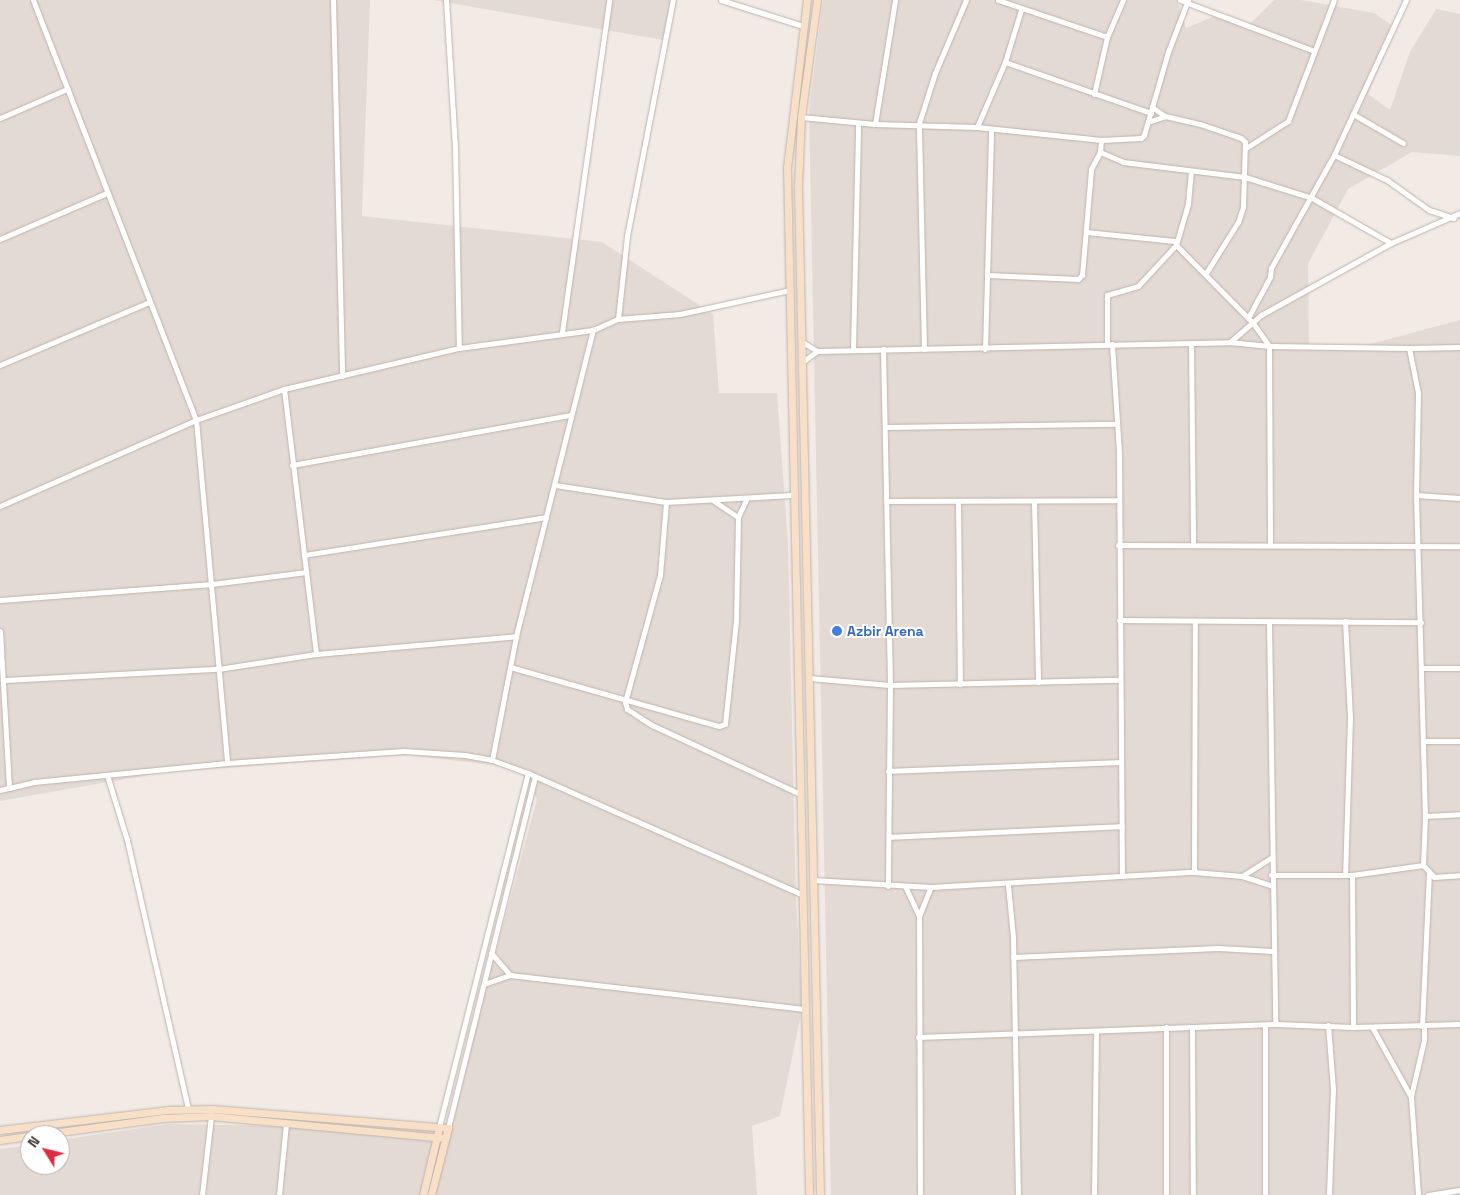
<!DOCTYPE html>
<html>
<head>
<meta charset="utf-8">
<style>
  body { margin:0 }
  #map { position:relative; width:1460px; height:1195px; overflow:hidden; background:#f1eae5; font-family:"Space Grotesk",sans-serif }
  div>[style] { position:absolute }
  .residential>* { inset:0; background:#e4dad4 }
  .roads { filter:drop-shadow(0 0 1px #beb3ac) drop-shadow(0 0 1px #beb3ac) }
  .street>* { height:5px; margin:-2.5px; padding:0 2.5px; transform-origin:2.5px; border-radius:2.5px; background:#fff }
  .secondary>* { height:7px; margin:-3.5px; padding:0 3.5px; transform-origin:3.5px; border-radius:3.5px; background:#f8dfc8 }
  .dots>* { width:14px; height:14px; translate:-50% -50%; box-sizing:border-box; border:2px solid #fff; border-radius:50% }
  span { translate:-50% -50%; white-space:nowrap; text-align:center; line-height:1.15; -webkit-text-stroke:4px #fff; paint-order:stroke }
  .shop-label { font-size:14px; color:#366cbe; font-weight:700 }
  .left { translate:0 -50%; text-align:left }
  .north { position:absolute; left:20px; top:1125px; width:50px; height:50px; box-sizing:border-box; background:#fff; border:1px solid #b3b0af; border-radius:50%; rotate:306deg; font-size:14px; font-weight:700; line-height:20px; text-align:center; color:#423a36 }
  .north::after { content:''; display:block; margin:auto; width:18px; height:22px; background:#e22b43; clip-path:polygon(50% 0,100% 100%,50% 72%,0 100%) }
</style>
</head>
<body>
<div id="map">
  <div class="residential">
    <div style="clip-path:polygon(0 0,370px 0,362px 216px,602px 242px,713px 314px,719px 393px,777px 393px,788px 544px,796px 900px,802px 1009px,780px 1116px,752px 1126px,757px 1195px,0 1195px,0 1149px,30px 1145px,30px 1165px,60px 1165px,60px 1140px,168px 1124px,448px 1129px,537px 799px,519px 768px,408px 755px,165px 772px,0 801px)"></div>
    <div style="clip-path:polygon(433px 0,671px 0,663px 40px)"></div>
    <div style="clip-path:polygon(823px 0,1177px 0,1186px 28px,1215px 16px,1246px 28px,1274px 0,1301px 0,1374px 13px,1396px 28px,1368px 94px,1390px 110px,1410px 52px,1436px 9px,1460px 14px,1460px 156px,1412px 152px,1348px 189px,1308px 264px,1309px 346px,1367px 345px,1460px 320px,1460px 1195px,831px 1195px,809px 111px)"></div>
  </div>
  <div class="roads">
    <div class="street">
      <div style="left:33px;top:0;width:451px;rotate:68.8deg"></div>
      <div style="left:196px;top:420px;width:344px;rotate:84.8deg"></div>
      <div style="left:333px;top:0;width:376px;rotate:88.6deg"></div>
      <div style="left:446px;top:0;width:146px;rotate:86.5deg"></div>
      <div style="left:455px;top:146px;width:202px;rotate:88.9deg"></div>
      <div style="left:721px;top:0;width:86px;rotate:17.6deg"></div>
      <div style="left:998px;top:0;width:115px;rotate:18.7deg"></div>
      <div style="left:1180px;top:0;width:143px;rotate:20.8deg"></div>
      <div style="left:1005px;top:62px;width:155px;rotate:19.3deg"></div>
      <div style="left:1094px;top:94px;width:58px;rotate:-77.2deg"></div>
      <div style="left:1107px;top:37px;width:40px;rotate:-66.6deg"></div>
      <div style="left:1152px;top:107px;width:16px;rotate:35deg"></div>
      <div style="left:1165px;top:116px;width:36px;rotate:13deg"></div>
      <div style="left:1200px;top:124px;width:43px;rotate:18.9deg"></div>
      <div style="left:1241px;top:138px;width:6px;rotate:45deg"></div>
      <div style="left:1245px;top:142px;width:65px;rotate:91.8deg"></div>
      <div style="left:1243px;top:207px;width:16px;rotate:108deg"></div>
      <div style="left:1238px;top:222px;width:60px;rotate:122.1deg"></div>
      <div style="left:1353px;top:114px;width:58px;rotate:30.1deg"></div>
      <div style="left:801px;top:117px;width:74px;rotate:5.4deg"></div>
      <div style="left:875px;top:124px;width:102px;rotate:1.7deg"></div>
      <div style="left:977px;top:127px;width:125px;rotate:6deg"></div>
      <div style="left:1101px;top:140px;width:40px;rotate:-2.9deg"></div>
      <div style="left:1141px;top:138px;width:4px;rotate:-45deg"></div>
      <div style="left:1144px;top:135px;width:86px;rotate:-73.9deg"></div>
      <div style="left:1168px;top:52px;width:56px;rotate:-69deg"></div>
      <div style="left:0;top:118px;width:73px;rotate:-23.4deg"></div>
      <div style="left:1148px;top:122px;width:18px;rotate:-19deg"></div>
      <div style="left:875px;top:124px;width:126px;rotate:-80.8deg"></div>
      <div style="left:977px;top:127px;width:71px;rotate:-66.7deg"></div>
      <div style="left:1005px;top:62px;width:54px;rotate:-72.9deg"></div>
      <div style="left:1246px;top:148px;width:50px;rotate:-32.7deg"></div>
      <div style="left:1288px;top:121px;width:129px;rotate:-69.2deg"></div>
      <div style="left:1100px;top:152px;width:25px;rotate:23deg"></div>
      <div style="left:1123px;top:162px;width:123px;rotate:7deg"></div>
      <div style="left:1245px;top:177px;width:70px;rotate:17.4deg"></div>
      <div style="left:1312px;top:198px;width:91px;rotate:29.7deg"></div>
      <div style="left:1334px;top:155px;width:59px;rotate:25.3deg"></div>
      <div style="left:1387px;top:180px;width:52px;rotate:35.5deg"></div>
      <div style="left:1429px;top:210px;width:26px;rotate:18deg"></div>
      <div style="left:1086px;top:232px;width:89px;rotate:5.8deg"></div>
      <div style="left:0;top:239px;width:116px;rotate:-23.3deg"></div>
      <div style="left:1176px;top:245px;width:110px;rotate:45.4deg"></div>
      <div style="left:1253px;top:323px;width:28px;rotate:55deg"></div>
      <div style="left:1269px;top:346px;width:199px;rotate:89.7deg"></div>
      <div style="left:987px;top:275px;width:91px;rotate:2.5deg"></div>
      <div style="left:1078px;top:279px;width:6px;rotate:-45deg"></div>
      <div style="left:1082px;top:275px;width:106px;rotate:-85.1deg"></div>
      <div style="left:1091px;top:169px;width:19px;rotate:-62deg"></div>
      <div style="left:1100px;top:152px;width:12px;rotate:-85deg"></div>
      <div style="left:1248px;top:318px;width:47px;rotate:-61.8deg"></div>
      <div style="left:1270px;top:277px;width:9px;rotate:-84deg"></div>
      <div style="left:1271px;top:268px;width:129px;rotate:-60.9deg"></div>
      <div style="left:1334px;top:155px;width:171px;rotate:-65.1deg"></div>
      <div style="left:618px;top:319px;width:83px;rotate:-83.8deg"></div>
      <div style="left:627px;top:236px;width:240px;rotate:-79deg"></div>
      <div style="left:562px;top:332px;width:335px;rotate:-81.9deg"></div>
      <div style="left:801px;top:341px;width:19px;rotate:32deg"></div>
      <div style="left:817px;top:351px;width:413px;rotate:-1.2deg"></div>
      <div style="left:1230px;top:342px;width:41px;rotate:-41.1deg"></div>
      <div style="left:1261px;top:315px;width:149px;rotate:-29deg"></div>
      <div style="left:1391px;top:243px;width:75px;rotate:-23.5deg"></div>
      <div style="left:1230px;top:342px;width:39px;rotate:6deg"></div>
      <div style="left:1269px;top:346px;width:140px;rotate:0.8deg"></div>
      <div style="left:1409px;top:348px;width:46px;rotate:78.7deg"></div>
      <div style="left:1418px;top:393px;width:102px;rotate:91.1deg"></div>
      <div style="left:1416px;top:495px;width:44px;rotate:3.9deg"></div>
      <div style="left:1191px;top:343px;width:202px;rotate:89.4deg"></div>
      <div style="left:1107px;top:344px;width:49px;rotate:-90deg"></div>
      <div style="left:1107px;top:295px;width:32px;rotate:-16deg"></div>
      <div style="left:1138px;top:286px;width:56px;rotate:-47.2deg"></div>
      <div style="left:1176px;top:245px;width:43px;rotate:-73.7deg"></div>
      <div style="left:1188px;top:204px;width:33px;rotate:-85deg"></div>
      <div style="left:1112px;top:344px;width:109px;rotate:86.3deg"></div>
      <div style="left:1119px;top:453px;width:423px;rotate:89.6deg"></div>
      <div style="left:1409px;top:348px;width:51px;rotate:-1.1deg"></div>
      <div style="left:883px;top:349px;width:336px;rotate:88.8deg"></div>
      <div style="left:890px;top:685px;width:201px;rotate:90.6deg"></div>
      <div style="left:924px;top:349px;width:226px;rotate:-91.3deg"></div>
      <div style="left:919px;top:123px;width:52px;rotate:-72.3deg"></div>
      <div style="left:935px;top:73px;width:79px;rotate:-67deg"></div>
      <div style="left:985px;top:349px;width:219px;rotate:-88.4deg"></div>
      <div style="left:853px;top:350px;width:227px;rotate:-88.7deg"></div>
      <div style="left:801px;top:363px;width:20px;rotate:-37deg"></div>
      <div style="left:0;top:365px;width:162px;rotate:-22.9deg"></div>
      <div style="left:284px;top:389px;width:267px;rotate:83.1deg"></div>
      <div style="left:887px;top:427px;width:229px;rotate:-0.8deg"></div>
      <div style="left:292px;top:465px;width:282px;rotate:-10.2deg"></div>
      <div style="left:555px;top:485px;width:112px;rotate:8.7deg"></div>
      <div style="left:666px;top:502px;width:126px;rotate:-3.2deg"></div>
      <div style="left:1416px;top:495px;width:321px;rotate:88.4deg"></div>
      <div style="left:1425px;top:816px;width:49px;rotate:92.3deg"></div>
      <div style="left:714px;top:501px;width:29px;rotate:34deg"></div>
      <div style="left:887px;top:501px;width:231px;rotate:-0.2deg"></div>
      <div style="left:1034px;top:501px;width:181px;rotate:88.7deg"></div>
      <div style="left:666px;top:502px;width:73px;rotate:94.7deg"></div>
      <div style="left:660px;top:575px;width:132px;rotate:105.4deg"></div>
      <div style="left:625px;top:702px;width:7px;rotate:74deg"></div>
      <div style="left:627px;top:709px;width:30px;rotate:33deg"></div>
      <div style="left:652px;top:725px;width:161px;rotate:25deg"></div>
      <div style="left:958px;top:502px;width:182px;rotate:89.4deg"></div>
      <div style="left:0;top:506px;width:214px;rotate:-23.7deg"></div>
      <div style="left:196px;top:420px;width:93px;rotate:-19.4deg"></div>
      <div style="left:284px;top:389px;width:180px;rotate:-13.2deg"></div>
      <div style="left:459px;top:348px;width:135px;rotate:-7.7deg"></div>
      <div style="left:593px;top:330px;width:27px;rotate:-24deg"></div>
      <div style="left:618px;top:319px;width:62px;rotate:-4.6deg"></div>
      <div style="left:680px;top:314px;width:113px;rotate:-12.3deg"></div>
      <div style="left:1118px;top:545px;width:342px;rotate:0.2deg"></div>
      <div style="left:304px;top:555px;width:245px;rotate:-8.9deg"></div>
      <div style="left:0;top:600px;width:213px;rotate:-4.3deg"></div>
      <div style="left:212px;top:584px;width:95px;rotate:-7.3deg"></div>
      <div style="left:1119px;top:620px;width:302px;rotate:0.4deg"></div>
      <div style="left:1345px;top:621px;width:97px;rotate:87deg"></div>
      <div style="left:1350px;top:718px;width:157px;rotate:91.8deg"></div>
      <div style="left:1269px;top:622px;width:402px;rotate:89.1deg"></div>
      <div style="left:0;top:631px;width:157px;rotate:86.7deg"></div>
      <div style="left:510px;top:667px;width:217px;rotate:15.8deg"></div>
      <div style="left:719px;top:726px;width:6px;rotate:-18deg"></div>
      <div style="left:725px;top:724px;width:104px;rotate:-83.9deg"></div>
      <div style="left:736px;top:621px;width:104px;rotate:-88.9deg"></div>
      <div style="left:738px;top:517px;width:21px;rotate:-65deg"></div>
      <div style="left:1422px;top:668px;width:38px"></div>
      <div style="left:809px;top:678px;width:81px;rotate:4.9deg"></div>
      <div style="left:890px;top:685px;width:229px;rotate:-1.3deg"></div>
      <div style="left:5px;top:680px;width:213px;rotate:-3deg"></div>
      <div style="left:218px;top:669px;width:99px;rotate:-8.7deg"></div>
      <div style="left:316px;top:654px;width:201px;rotate:-5.1deg"></div>
      <div style="left:1424px;top:741px;width:36px"></div>
      <div style="left:492px;top:760px;width:126px;rotate:-79deg"></div>
      <div style="left:516px;top:636px;width:316px;rotate:-75.9deg"></div>
      <div style="left:888px;top:771px;width:231px;rotate:-2.2deg"></div>
      <div style="left:107px;top:775px;width:68px;rotate:72.9deg"></div>
      <div style="left:127px;top:840px;width:276px;rotate:77.2deg"></div>
      <div style="left:0;top:790px;width:35px;rotate:-13deg"></div>
      <div style="left:34px;top:782px;width:194px;rotate:-5.6deg"></div>
      <div style="left:227px;top:763px;width:177px;rotate:-3.9deg"></div>
      <div style="left:404px;top:751px;width:61px;rotate:3.8deg"></div>
      <div style="left:465px;top:755px;width:27px;rotate:10deg"></div>
      <div style="left:492px;top:760px;width:38px;rotate:20deg"></div>
      <div style="left:528px;top:773px;width:299px;rotate:23.9deg"></div>
      <div style="left:1425px;top:816px;width:35px;rotate:-3deg"></div>
      <div style="left:889px;top:837px;width:233px;rotate:-2.7deg"></div>
      <div style="left:1194px;top:872px;width:250px;rotate:-89.8deg"></div>
      <div style="left:1271px;top:875px;width:81px"></div>
      <div style="left:1352px;top:875px;width:72px;rotate:-8deg"></div>
      <div style="left:1423px;top:865px;width:16px;rotate:47deg"></div>
      <div style="left:1434px;top:877px;width:26px;rotate:-4deg"></div>
      <div style="left:1352px;top:875px;width:152px;rotate:89.6deg"></div>
      <div style="left:1242px;top:876px;width:34px;rotate:-32deg"></div>
      <div style="left:813px;top:880px;width:118px;rotate:3.4deg"></div>
      <div style="left:931px;top:887px;width:263px;rotate:-3.3deg"></div>
      <div style="left:1194px;top:872px;width:48px;rotate:4.8deg"></div>
      <div style="left:1242px;top:876px;width:32px;rotate:18deg"></div>
      <div style="left:1008px;top:885px;width:52px;rotate:84.5deg"></div>
      <div style="left:1013px;top:937px;width:258px;rotate:88.9deg"></div>
      <div style="left:905px;top:886px;width:33px;rotate:65deg"></div>
      <div style="left:491px;top:953px;width:29px;rotate:49deg"></div>
      <div style="left:1013px;top:957px;width:205px;rotate:-2.5deg"></div>
      <div style="left:1218px;top:948px;width:55px;rotate:3.1deg"></div>
      <div style="left:484px;top:984px;width:28px;rotate:-19deg"></div>
      <div style="left:510px;top:975px;width:296px;rotate:6.6deg"></div>
      <div style="left:1328px;top:1025px;width:64px;rotate:85.5deg"></div>
      <div style="left:1333px;top:1089px;width:106px;rotate:92.2deg"></div>
      <div style="left:1422px;top:1026px;width:152px;rotate:-87.4deg"></div>
      <div style="left:1372px;top:1027px;width:80px;rotate:60.9deg"></div>
      <div style="left:1411px;top:1097px;width:98px;rotate:85.9deg"></div>
      <div style="left:1192px;top:1028px;width:167px;rotate:89.7deg"></div>
      <div style="left:918px;top:1037px;width:357px;rotate:-2.1deg"></div>
      <div style="left:1275px;top:1024px;width:78px;rotate:2.2deg"></div>
      <div style="left:1353px;top:1027px;width:107px;rotate:-1.6deg"></div>
      <div style="left:1411px;top:1096px;width:57px;rotate:-76.9deg"></div>
      <div style="left:1424px;top:1040px;width:14px;rotate:-90deg"></div>
      <div style="left:439px;top:1127px;width:365px;rotate:-75.9deg"></div>
      <div style="left:448px;top:1128px;width:362px;rotate:-76.1deg"></div>
      <div style="left:202px;top:1195px;width:80px;rotate:-83.5deg"></div>
      <div style="left:279px;top:1195px;width:72px;rotate:-84.4deg"></div>
      <div style="left:920px;top:1195px;width:279px;rotate:-90.2deg"></div>
      <div style="left:919px;top:916px;width:31px;rotate:-68deg"></div>
      <div style="left:1094px;top:1195px;width:164px;rotate:-89.3deg"></div>
      <div style="left:1166px;top:1195px;width:168px;rotate:-90deg"></div>
      <div style="left:1265px;top:1195px;width:170px;rotate:-90deg"></div>
      <div style="left:1428px;top:1195px;width:32px;rotate:-9deg"></div>
    </div>
    <div class="secondary">
      <div style="left:807px;top:0;width:168px;rotate:96.8deg"></div>
      <div style="left:787px;top:167px;width:1028px;rotate:88.77deg"></div>
      <div style="left:817px;top:0;width:118px;rotate:97.8deg"></div>
      <div style="left:801px;top:117px;width:69px;rotate:92.5deg"></div>
      <div style="left:798px;top:186px;width:1009px;rotate:88.75deg"></div>
      <div style="left:0;top:1130px;width:168px;rotate:-6.8deg"></div>
      <div style="left:167px;top:1110px;width:46px;rotate:-1.2deg"></div>
      <div style="left:213px;top:1109px;width:227px;rotate:4.6deg"></div>
      <div style="left:439px;top:1127px;width:9px;rotate:6deg"></div>
      <div style="left:448px;top:1128px;width:69px;rotate:104.2deg"></div>
      <div style="left:37px;top:1135px;width:127px;rotate:-7.7deg"></div>
      <div style="left:163px;top:1118px;width:48px;rotate:-2.4deg"></div>
      <div style="left:211px;top:1116px;width:235px;rotate:5.4deg"></div>
      <div style="left:0;top:1140px;width:30px;rotate:-8deg"></div>
      <div style="left:423px;top:1195px;width:65px;rotate:-76.6deg"></div>
    </div>
  </div>
  <div class="dots">
    <div style="left:837px;top:631px;background:#3f7fe0"></div>
  </div>
  <div class="shop-label">
    <span class="left" style="left:847px;top:631px">Azbir Arena</span>
  </div>
  <div class="north">N</div>
</div>
</body>
</html>
